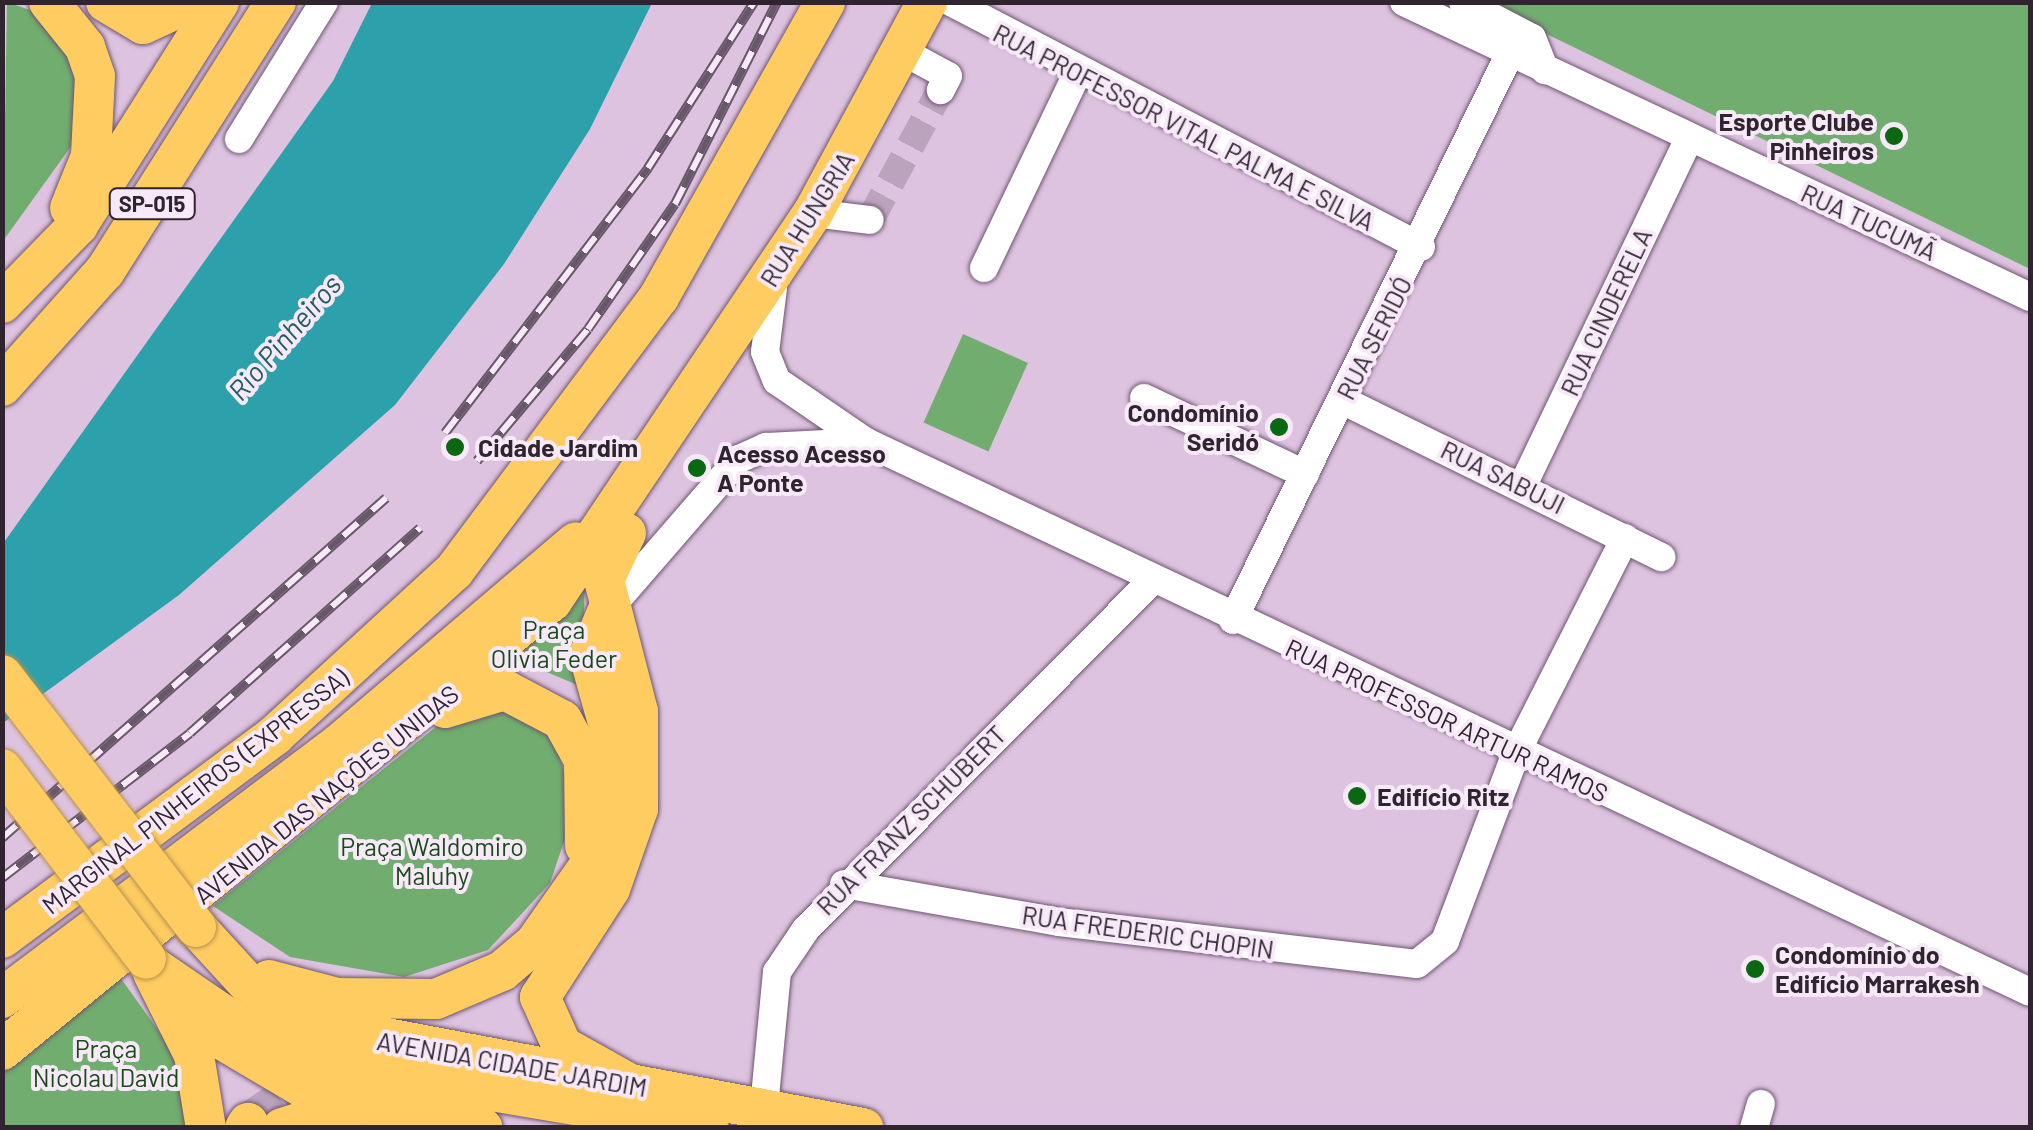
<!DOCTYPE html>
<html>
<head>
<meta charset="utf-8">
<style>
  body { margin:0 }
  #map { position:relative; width:2033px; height:1130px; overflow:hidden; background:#dec3e1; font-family:Barlow,sans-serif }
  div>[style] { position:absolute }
  .green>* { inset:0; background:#71ad6f; transform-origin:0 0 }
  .water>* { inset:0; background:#2da1ab }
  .minor-tunnel>* { height:28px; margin-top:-14px; transform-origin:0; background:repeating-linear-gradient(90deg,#bba3be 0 28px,transparent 0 42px) }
  .highway-tunnel>* { height:40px; margin-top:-20px; transform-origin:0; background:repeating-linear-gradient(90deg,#bba3be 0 40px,transparent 0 60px) }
  .roads { filter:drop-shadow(0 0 2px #6d556f) drop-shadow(0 0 2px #6d556f) }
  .minor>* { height:28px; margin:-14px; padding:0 14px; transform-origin:14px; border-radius:14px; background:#fff }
  .highway>* { height:40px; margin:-20px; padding:0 20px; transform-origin:20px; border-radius:20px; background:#ffcc61 }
  .rail>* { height:10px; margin-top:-5px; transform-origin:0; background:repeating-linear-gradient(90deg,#f7e9f8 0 19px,#675769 0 38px); box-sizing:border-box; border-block:2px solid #675769 }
  .bridges { filter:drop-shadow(0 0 2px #b69150) drop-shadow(0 0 2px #b69150) }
  .highway-bridge>* { height:40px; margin:-20px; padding:0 20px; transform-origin:20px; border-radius:20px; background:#ffcc61 }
  .dots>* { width:28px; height:28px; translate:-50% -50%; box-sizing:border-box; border:5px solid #f7e9f8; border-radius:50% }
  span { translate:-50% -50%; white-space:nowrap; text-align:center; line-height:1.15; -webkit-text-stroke:8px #f7e9f8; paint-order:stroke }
  .shield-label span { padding:2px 8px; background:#f7e9f8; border:2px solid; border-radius:8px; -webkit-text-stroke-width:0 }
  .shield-label { font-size:22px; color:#2f2430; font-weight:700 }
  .poi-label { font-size:25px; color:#2f2430; font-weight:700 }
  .right { translate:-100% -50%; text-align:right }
  .left { translate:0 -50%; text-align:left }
  .street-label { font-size:25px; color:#2f2430 }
  .park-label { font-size:25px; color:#194a1a }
  .water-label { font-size:28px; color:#205d62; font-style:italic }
  .frame { position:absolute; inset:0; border:5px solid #2f2430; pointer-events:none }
</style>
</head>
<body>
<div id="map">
  <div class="green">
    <div style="clip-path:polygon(7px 2px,44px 15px,88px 90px,77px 138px,3px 241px)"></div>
    <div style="clip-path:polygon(1483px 3px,2030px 3px,2030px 269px)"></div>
    <div style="left:963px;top:334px;width:71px;height:97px;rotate:24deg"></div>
    <div style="clip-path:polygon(585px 572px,582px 687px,507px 655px)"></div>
    <div style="clip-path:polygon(506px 703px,553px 730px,574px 812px,550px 883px,488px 950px,404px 977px,290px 957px,213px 906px,452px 714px)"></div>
    <div style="clip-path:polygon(117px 973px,175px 1054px,189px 1127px,3px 1128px,3px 1066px)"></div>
  </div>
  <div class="water">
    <div style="clip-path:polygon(372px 3px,652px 3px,590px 129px,504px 264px,395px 405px,179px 595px,3px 723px,2px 545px,333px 81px)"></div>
  </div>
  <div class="minor-tunnel">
    <div style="left:870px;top:220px;width:148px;rotate:-61.4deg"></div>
  </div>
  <div class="highway-tunnel">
    <div style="left:248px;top:1123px;width:55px;rotate:-34deg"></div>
    <div style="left:294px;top:1092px;width:40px;rotate:-7.1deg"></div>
  </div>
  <div class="roads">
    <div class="minor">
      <div style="left:951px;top:2px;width:530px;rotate:27.53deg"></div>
      <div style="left:1404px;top:2px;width:692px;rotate:25.23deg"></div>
      <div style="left:1463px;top:2px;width:78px;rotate:27.6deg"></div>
      <div style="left:1532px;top:38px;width:35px;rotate:68deg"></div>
      <div style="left:902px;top:51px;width:52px;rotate:28.5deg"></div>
      <div style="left:948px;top:76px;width:16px;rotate:117deg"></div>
      <div style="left:239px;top:139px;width:161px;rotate:-58.2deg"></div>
      <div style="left:813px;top:213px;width:57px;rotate:7deg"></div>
      <div style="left:984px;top:268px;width:220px;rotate:-64.4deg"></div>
      <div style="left:773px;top:288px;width:64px;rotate:97.1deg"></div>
      <div style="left:765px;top:352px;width:31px;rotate:68deg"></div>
      <div style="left:777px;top:381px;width:108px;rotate:34.4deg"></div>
      <div style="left:866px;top:442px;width:1287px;rotate:25.29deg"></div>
      <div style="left:1144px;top:398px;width:178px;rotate:25.3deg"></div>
      <div style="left:1342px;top:400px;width:356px;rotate:26.2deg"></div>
      <div style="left:1523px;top:485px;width:385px;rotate:-64.4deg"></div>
      <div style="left:608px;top:610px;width:200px;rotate:-49.1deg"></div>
      <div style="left:739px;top:459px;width:30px;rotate:-24deg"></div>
      <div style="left:766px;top:447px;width:100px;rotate:-2.9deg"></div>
      <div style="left:1233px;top:620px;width:631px;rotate:-63.96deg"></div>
      <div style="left:844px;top:884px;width:218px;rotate:10deg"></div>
      <div style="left:1059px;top:922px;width:360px;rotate:6.7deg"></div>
      <div style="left:1417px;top:964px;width:36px;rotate:-39deg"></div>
      <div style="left:1445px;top:941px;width:201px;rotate:-69.3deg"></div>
      <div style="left:1516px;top:753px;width:241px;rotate:-63.1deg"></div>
      <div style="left:764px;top:1107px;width:136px;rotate:-84.5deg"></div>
      <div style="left:777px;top:972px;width:52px;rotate:-56deg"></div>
      <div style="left:806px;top:929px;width:490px;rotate:-45.2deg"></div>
      <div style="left:1754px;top:1128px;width:25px;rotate:-74deg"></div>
    </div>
    <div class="highway">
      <div style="left:49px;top:2px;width:58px;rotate:51.3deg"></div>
      <div style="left:85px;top:47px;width:31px;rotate:71deg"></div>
      <div style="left:95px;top:76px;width:80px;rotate:92.9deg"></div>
      <div style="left:91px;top:156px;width:56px;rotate:112deg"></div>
      <div style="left:106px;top:2px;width:43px;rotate:30.7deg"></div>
      <div style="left:143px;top:24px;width:53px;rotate:-24.6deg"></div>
      <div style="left:2px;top:303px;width:109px;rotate:-45.7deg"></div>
      <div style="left:78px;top:225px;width:264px;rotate:-57.7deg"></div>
      <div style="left:2px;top:386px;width:154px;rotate:-48.2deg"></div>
      <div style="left:105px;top:271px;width:319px;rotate:-57.6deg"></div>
      <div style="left:626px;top:533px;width:52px;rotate:115.1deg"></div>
      <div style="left:604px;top:580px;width:135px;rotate:75.5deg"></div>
      <div style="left:638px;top:711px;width:98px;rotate:90deg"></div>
      <div style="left:638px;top:809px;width:85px;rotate:109.3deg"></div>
      <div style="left:610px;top:889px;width:129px;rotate:122.9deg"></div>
      <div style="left:540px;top:997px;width:54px;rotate:65.8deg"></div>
      <div style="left:562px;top:1046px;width:78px;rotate:29.2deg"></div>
      <div style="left:445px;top:708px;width:63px;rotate:-16.7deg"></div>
      <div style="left:505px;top:690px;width:64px;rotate:27.8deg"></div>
      <div style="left:562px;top:720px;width:46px;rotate:61.2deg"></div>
      <div style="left:584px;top:760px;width:86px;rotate:89.3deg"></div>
      <div style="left:196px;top:927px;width:80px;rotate:47.5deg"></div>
      <div style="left:250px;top:986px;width:83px;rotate:28.7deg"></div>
      <div style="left:323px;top:1026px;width:550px;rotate:10.7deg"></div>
      <div style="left:2px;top:938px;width:340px;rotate:-36.6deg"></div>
      <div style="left:275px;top:735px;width:243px;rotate:-42.5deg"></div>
      <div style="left:454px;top:571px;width:342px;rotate:-53.2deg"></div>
      <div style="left:659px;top:297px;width:338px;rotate:-60.6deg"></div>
      <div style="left:149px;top:964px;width:108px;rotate:34.4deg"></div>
      <div style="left:238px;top:1025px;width:102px;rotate:22.5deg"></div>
      <div style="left:332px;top:1064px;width:382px;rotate:9.6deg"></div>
      <div style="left:153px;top:973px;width:92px;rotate:63.4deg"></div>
      <div style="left:194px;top:1055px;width:74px;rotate:80.7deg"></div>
      <div style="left:269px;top:980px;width:70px;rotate:14.8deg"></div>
      <div style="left:337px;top:998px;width:99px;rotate:0.6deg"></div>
      <div style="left:436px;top:999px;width:72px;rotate:-23deg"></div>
      <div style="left:502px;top:971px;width:43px;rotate:-40.3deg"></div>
      <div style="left:535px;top:943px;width:103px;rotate:-54.9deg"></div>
      <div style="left:594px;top:859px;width:62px;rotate:-69.2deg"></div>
      <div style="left:616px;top:801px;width:39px;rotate:-86deg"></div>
      <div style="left:619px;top:762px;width:111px;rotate:-105.7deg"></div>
      <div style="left:589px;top:655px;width:49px;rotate:-67.1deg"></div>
      <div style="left:2px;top:998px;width:422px;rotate:-37deg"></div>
      <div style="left:339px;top:744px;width:311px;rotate:-40.4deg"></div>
      <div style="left:209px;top:1032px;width:134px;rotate:30.6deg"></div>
      <div style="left:324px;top:1100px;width:161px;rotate:10deg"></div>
      <div style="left:2px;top:1050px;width:710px;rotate:-39.23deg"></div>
      <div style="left:552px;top:601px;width:468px;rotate:-56.1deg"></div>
      <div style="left:813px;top:213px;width:240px;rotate:-61.6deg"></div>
      <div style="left:245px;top:1128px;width:6px;rotate:-59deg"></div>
      <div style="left:282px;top:1128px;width:70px;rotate:-17.4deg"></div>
    </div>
  </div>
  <div class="rail">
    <div style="left:445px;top:433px;width:334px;rotate:-52.5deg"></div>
    <div style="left:648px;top:168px;width:197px;rotate:-57.4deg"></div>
    <div style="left:477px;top:461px;width:172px;rotate:-49.9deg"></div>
    <div style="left:588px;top:329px;width:152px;rotate:-55.2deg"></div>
    <div style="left:675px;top:204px;width:226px;rotate:-63.2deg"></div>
    <div style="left:2px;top:838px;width:513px;rotate:-41.52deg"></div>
    <div style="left:2px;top:878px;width:237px;rotate:-37.6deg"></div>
    <div style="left:190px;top:733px;width:308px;rotate:-41.7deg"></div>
  </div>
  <div class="bridges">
    <div class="highway-bridge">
      <div style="left:2px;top:675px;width:318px;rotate:52.4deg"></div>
      <div style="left:2px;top:769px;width:238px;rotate:52.8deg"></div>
    </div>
  </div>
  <div class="dots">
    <div style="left:1894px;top:136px;background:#096811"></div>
    <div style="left:1279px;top:427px;background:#096811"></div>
    <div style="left:455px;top:447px;background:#096811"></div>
    <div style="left:697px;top:468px;background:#096811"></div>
    <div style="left:1357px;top:796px;background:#096811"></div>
    <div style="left:1755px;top:969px;background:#096811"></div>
  </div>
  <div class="shield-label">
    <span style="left:152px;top:204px">SP-015</span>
  </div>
  <div class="poi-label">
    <span class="right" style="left:1874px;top:136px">Esporte Clube<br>Pinheiros</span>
    <span class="right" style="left:1259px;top:427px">Condomínio<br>Seridó</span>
    <span class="left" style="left:478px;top:447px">Cidade Jardim</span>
    <span class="left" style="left:717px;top:468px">Acesso Acesso<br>A Ponte</span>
    <span class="left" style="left:1377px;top:796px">Edifício Ritz</span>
    <span class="left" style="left:1775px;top:969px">Condomínio do<br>Edifício Marrakesh</span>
  </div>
  <div class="street-label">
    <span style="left:1184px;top:127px;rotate:27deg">RUA PROFESSOR VITAL PALMA E SILVA</span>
    <span style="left:807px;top:219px;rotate:-58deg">RUA HUNGRIA</span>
    <span style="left:1869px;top:222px;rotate:25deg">RUA TUCUMÃ</span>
    <span style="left:1606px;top:312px;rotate:-65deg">RUA CINDERELA</span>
    <span style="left:1374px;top:338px;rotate:-63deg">RUA SERIDÓ</span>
    <span style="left:1503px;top:477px;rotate:26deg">RUA SABUJI</span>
    <span style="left:1447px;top:720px;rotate:25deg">RUA PROFESSOR ARTUR RAMOS</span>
    <span style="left:195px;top:791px;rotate:-38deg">MARGINAL PINHEIROS (EXPRESSA)</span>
    <span style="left:326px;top:794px;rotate:-39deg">AVENIDA DAS NAÇÕES UNIDAS</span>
    <span style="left:911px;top:820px;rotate:-45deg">RUA FRANZ SCHUBERT</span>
    <span style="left:1148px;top:932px;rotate:8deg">RUA FREDERIC CHOPIN</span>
    <span style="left:512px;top:1064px;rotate:10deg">AVENIDA CIDADE JARDIM</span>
  </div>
  <div class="park-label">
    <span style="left:554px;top:644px">Praça<br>Olivia Feder</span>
    <span style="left:432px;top:861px">Praça Waldomiro<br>Maluhy</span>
    <span style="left:106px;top:1063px">Praça<br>Nicolau David</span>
  </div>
  <div class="water-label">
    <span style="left:284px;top:337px;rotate:-49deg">Rio Pinheiros</span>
  </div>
  <div class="frame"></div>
</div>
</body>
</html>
